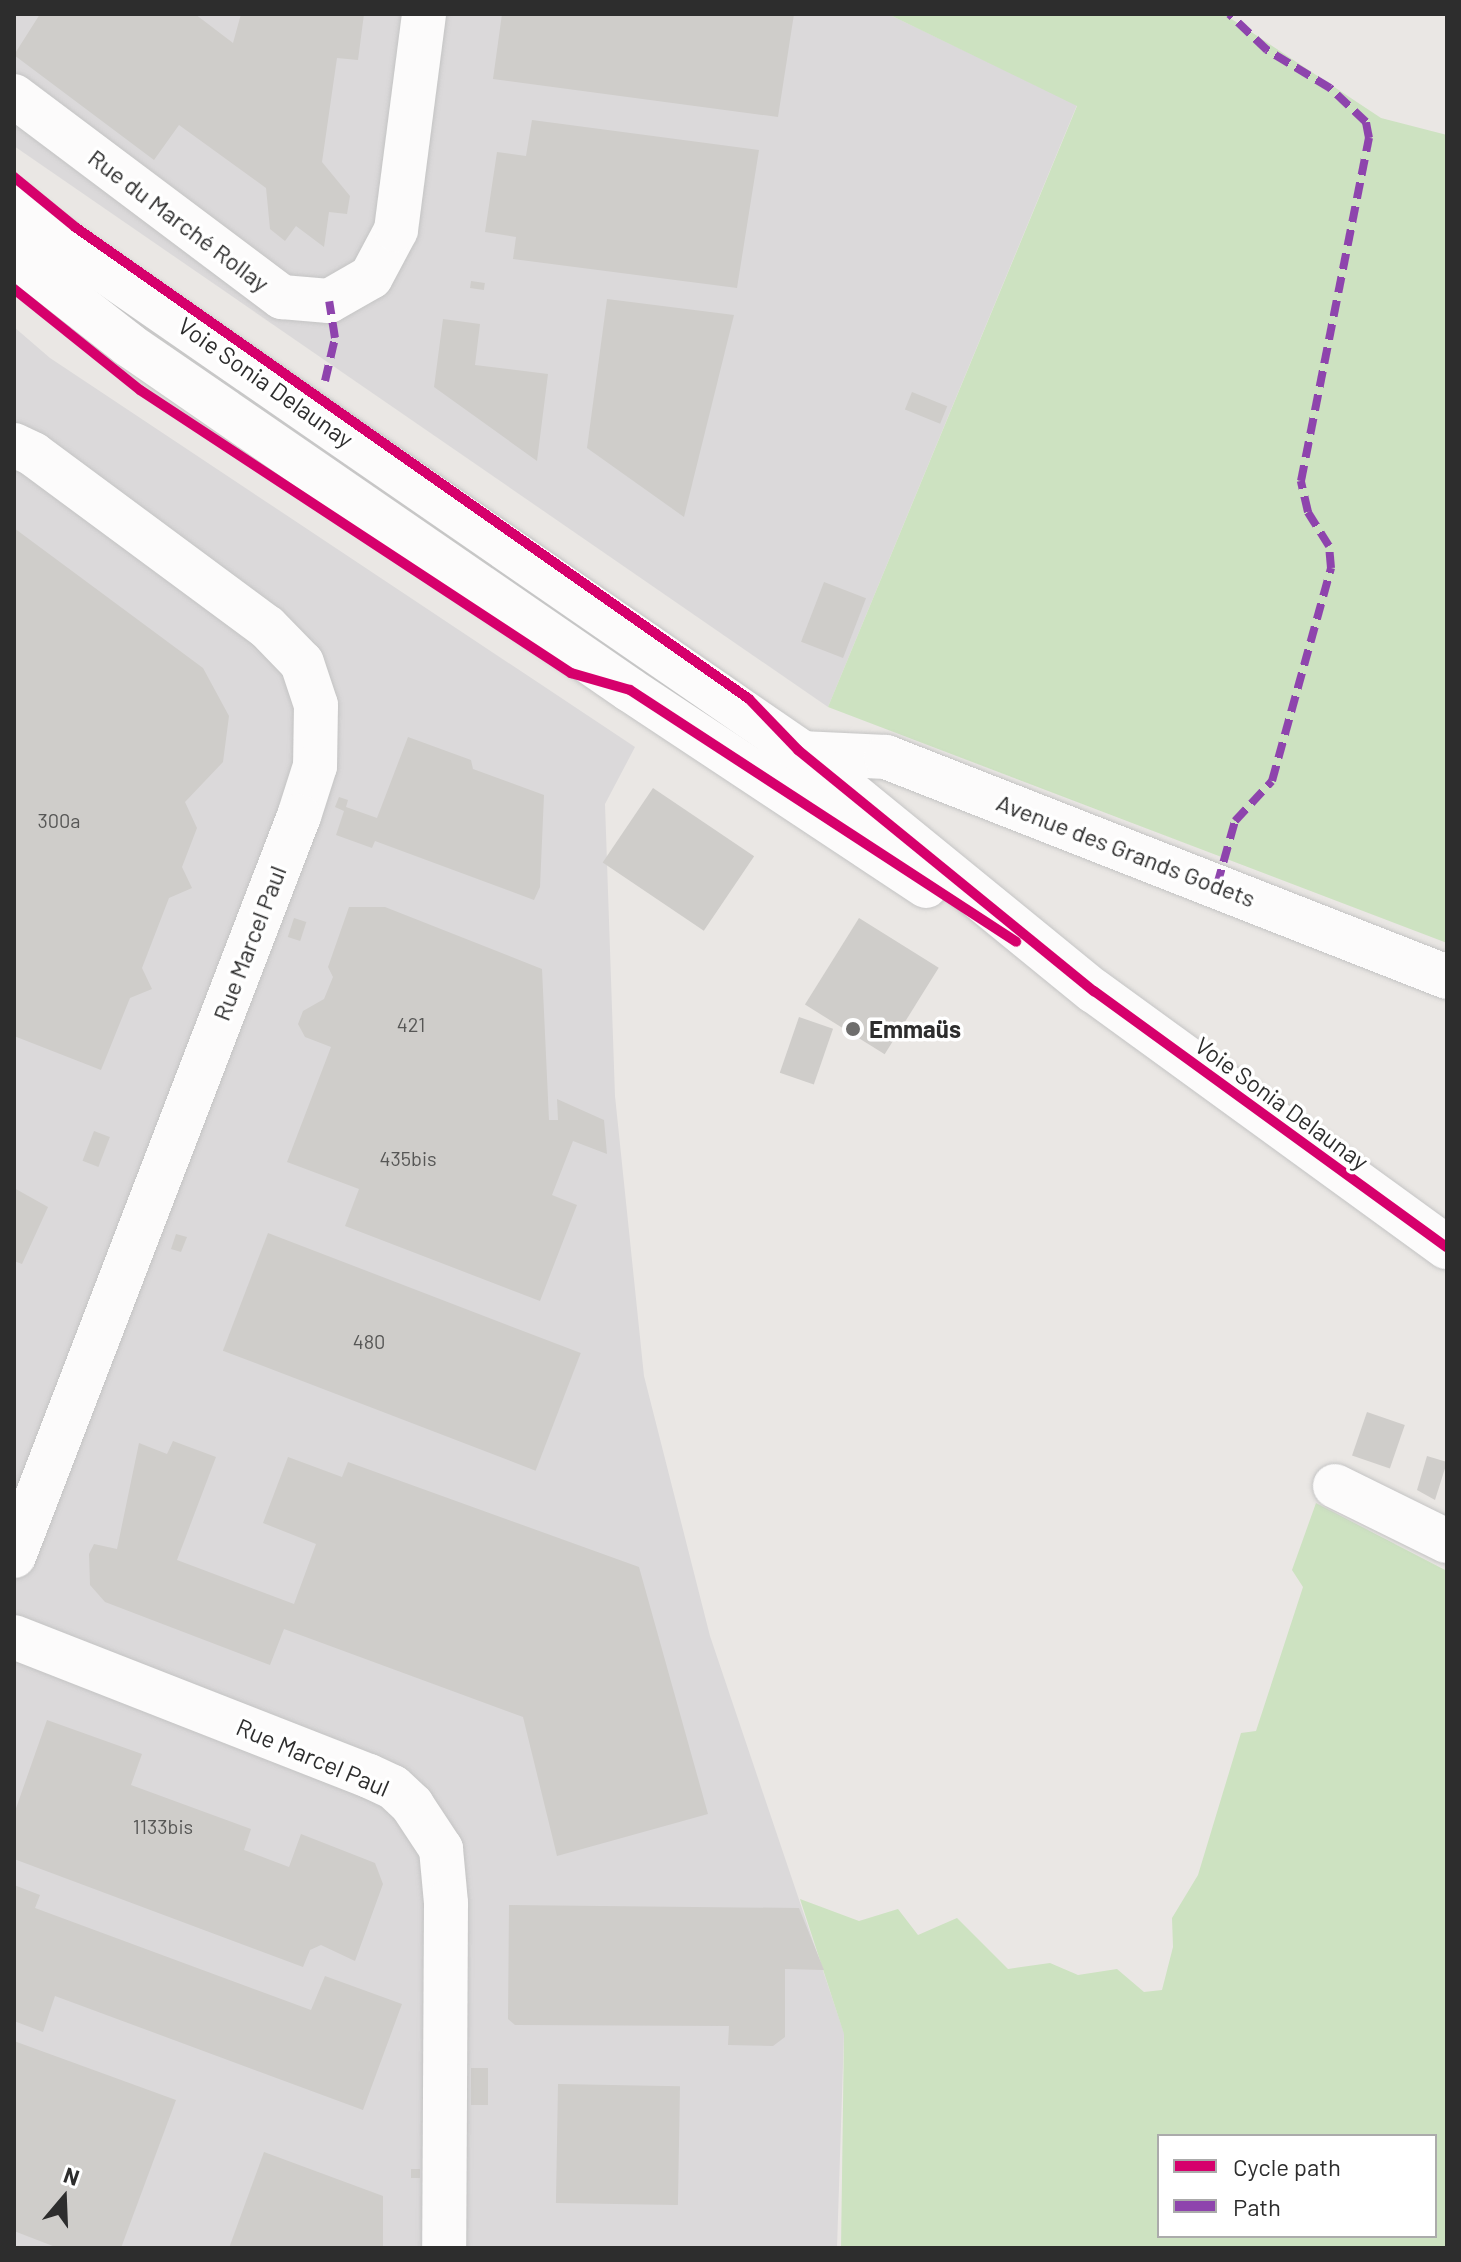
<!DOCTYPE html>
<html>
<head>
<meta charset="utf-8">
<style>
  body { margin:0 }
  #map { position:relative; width:1461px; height:2262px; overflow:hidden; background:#eae7e4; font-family:Barlow,sans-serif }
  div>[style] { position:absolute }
  .industrial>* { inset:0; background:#dbd9da }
  .green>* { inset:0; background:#cde2c1 }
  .building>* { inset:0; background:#cfcdca; transform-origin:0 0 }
  .roads { filter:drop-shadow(0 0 2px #c4c4c4) drop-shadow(0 0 2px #c4c4c4) }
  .minor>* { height:44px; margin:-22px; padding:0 22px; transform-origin:22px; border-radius:22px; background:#fcfbfb }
  .secondary>* { height:44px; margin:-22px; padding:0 22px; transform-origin:22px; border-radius:22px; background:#fcfbfb }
  .quiet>* { height:8px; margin-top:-4px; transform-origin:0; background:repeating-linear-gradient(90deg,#8e44ad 0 16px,transparent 0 24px) }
  .cycleway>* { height:10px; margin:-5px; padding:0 5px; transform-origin:5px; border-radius:5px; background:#d6006c }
  .dots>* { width:22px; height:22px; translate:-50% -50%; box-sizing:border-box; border:4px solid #fff; border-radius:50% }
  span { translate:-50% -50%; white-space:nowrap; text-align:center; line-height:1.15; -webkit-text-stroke:7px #fff; paint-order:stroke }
  .number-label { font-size:20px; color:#575756 }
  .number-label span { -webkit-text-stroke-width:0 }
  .street-label { font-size:24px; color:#2d2d2d }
  .poi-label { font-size:24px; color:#2d2d2d; font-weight:700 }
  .left { translate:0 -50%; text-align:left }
  .frame { position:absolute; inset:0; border:16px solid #2d2d2d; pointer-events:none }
  .legend { position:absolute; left:1157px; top:2134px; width:280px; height:104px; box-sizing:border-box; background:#fff; border:2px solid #ababab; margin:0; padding:10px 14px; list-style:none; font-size:24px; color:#2d2d2d }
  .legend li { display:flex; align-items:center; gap:16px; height:40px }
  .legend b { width:40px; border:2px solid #ababab }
  .north { position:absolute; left:24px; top:2158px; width:80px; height:80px; -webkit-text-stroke:6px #fff; paint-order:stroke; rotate:19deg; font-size:22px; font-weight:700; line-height:32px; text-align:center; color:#2d2d2d }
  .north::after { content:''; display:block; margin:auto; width:28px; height:36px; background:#2d2d2d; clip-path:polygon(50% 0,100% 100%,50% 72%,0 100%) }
</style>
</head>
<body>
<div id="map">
  <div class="industrial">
    <div style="clip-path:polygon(14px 14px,888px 14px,1077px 105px,828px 707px,14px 146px)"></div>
    <div style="clip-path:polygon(14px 327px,50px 358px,635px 747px,605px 804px,615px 1096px,644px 1376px,710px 1636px,844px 2033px,837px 2248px,14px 2248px)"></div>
  </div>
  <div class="green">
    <div style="clip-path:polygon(888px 14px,1224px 14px,1381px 118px,1447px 135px,1447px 943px,828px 707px,1077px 106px)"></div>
    <div style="clip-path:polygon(evenodd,1316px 1503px,1447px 1571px,1447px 2248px,841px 2248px,844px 2034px,800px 1899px,859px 1921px,898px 1909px,918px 1935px,957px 1918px,1008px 1969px,1050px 1963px,1078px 1975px,1117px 1969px,1144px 1992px,1162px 1990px,1173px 1947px,1172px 1918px,1198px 1875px,1241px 1733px,1256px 1731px,1303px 1587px,1292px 1570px,1316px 1503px,1159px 2136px,1435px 2136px,1435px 2236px,1159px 2236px,1159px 2136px)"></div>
  </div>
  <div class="building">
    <div style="clip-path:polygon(40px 14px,195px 14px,233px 43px,241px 14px,364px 14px,358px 60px,337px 58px,322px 162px,350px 196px,347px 214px,329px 212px,324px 247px,296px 226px,285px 241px,270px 229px,266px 188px,179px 125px,154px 160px,14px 55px)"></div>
    <div style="clip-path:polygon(502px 14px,794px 14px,778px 117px,493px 79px)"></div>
    <div style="clip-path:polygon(532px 120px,759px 150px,737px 288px,513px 259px,516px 237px,485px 232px,497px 152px,526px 156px)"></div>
    <div style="left:471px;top:281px;width:14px;height:7px;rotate:8deg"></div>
    <div style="clip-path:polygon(607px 299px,734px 315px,684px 517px,587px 448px)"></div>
    <div style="clip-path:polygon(443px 319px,480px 324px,475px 365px,548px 374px,537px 461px,434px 387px)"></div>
    <div style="left:912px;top:392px;width:38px;height:19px;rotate:22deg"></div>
    <div style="clip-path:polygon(14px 528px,203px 668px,229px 716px,223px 762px,185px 802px,197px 828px,182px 867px,192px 888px,169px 898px,142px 968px,152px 989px,130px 998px,101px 1070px,14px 1036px)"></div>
    <div style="left:824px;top:582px;width:45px;height:64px;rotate:21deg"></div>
    <div style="clip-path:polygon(408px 737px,471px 760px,473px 769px,544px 795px,540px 887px,534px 900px,375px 841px,372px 848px,336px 835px,344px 811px,335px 807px,339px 797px,348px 800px,346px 807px,377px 818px)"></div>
    <div style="left:653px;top:788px;width:122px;height:90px;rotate:34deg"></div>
    <div style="clip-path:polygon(349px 907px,385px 907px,542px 969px,549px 1120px,558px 1120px,557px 1099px,604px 1120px,607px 1154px,573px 1141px,552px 1195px,577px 1205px,540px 1301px,345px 1226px,359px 1189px,287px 1162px,331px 1047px,305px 1037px,298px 1024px,303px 1011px,324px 999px,333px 977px,328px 967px)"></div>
    <div style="left:294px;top:918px;width:13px;height:20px;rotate:18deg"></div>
    <div style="left:859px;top:918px;width:94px;height:102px;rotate:32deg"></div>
    <div style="left:799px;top:1017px;width:36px;height:59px;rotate:19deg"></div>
    <div style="left:94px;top:1131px;width:17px;height:32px;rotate:21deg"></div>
    <div style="clip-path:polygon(14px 1188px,48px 1207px,22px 1264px,14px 1261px)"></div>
    <div style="left:268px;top:1233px;width:335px;height:126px;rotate:21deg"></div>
    <div style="clip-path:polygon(176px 1234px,187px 1237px,181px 1252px,171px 1249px)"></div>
    <div style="left:1367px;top:1412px;width:40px;height:46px;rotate:19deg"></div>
    <div style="clip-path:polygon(173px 1441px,216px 1457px,177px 1560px,294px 1604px,316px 1544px,263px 1523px,288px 1457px,342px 1477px,348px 1462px,639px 1567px,708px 1814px,557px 1856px,523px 1717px,284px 1629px,270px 1665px,105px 1602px,90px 1585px,89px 1554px,94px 1544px,117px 1549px,139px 1443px,167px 1454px)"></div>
    <div style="clip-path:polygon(1427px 1456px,1447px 1462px,1435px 1500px,1417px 1490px)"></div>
    <div style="clip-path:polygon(47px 1720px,142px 1754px,131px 1785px,251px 1829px,244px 1850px,289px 1867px,301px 1834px,375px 1863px,383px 1884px,355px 1961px,321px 1945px,310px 1950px,303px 1967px,14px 1859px,14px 1814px)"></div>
    <div style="clip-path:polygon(14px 1885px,40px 1895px,35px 1908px,311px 2010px,325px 1976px,402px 2004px,363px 2110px,55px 1996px,43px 2032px,14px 2021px)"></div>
    <div style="clip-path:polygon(509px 1905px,799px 1908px,824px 1970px,785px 1969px,785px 2037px,773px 2046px,728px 2045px,729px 2026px,515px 2025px,508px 2019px)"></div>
    <div style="clip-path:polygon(14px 2041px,176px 2100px,121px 2248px,58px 2248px,14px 2231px)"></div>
    <div style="left:471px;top:2068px;width:17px;height:37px"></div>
    <div style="left:558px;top:2084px;width:122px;height:119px;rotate:1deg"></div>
    <div style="clip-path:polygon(264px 2152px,383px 2196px,383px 2248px,229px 2248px)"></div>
    <div style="left:411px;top:2169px;width:9px;height:9px"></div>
  </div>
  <div class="roads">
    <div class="minor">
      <div style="left:14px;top:96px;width:335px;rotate:36.9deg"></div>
      <div style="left:282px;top:297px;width:47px;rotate:4.9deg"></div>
      <div style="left:329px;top:301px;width:48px;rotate:-29.7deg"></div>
      <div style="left:371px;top:277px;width:53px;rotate:-62deg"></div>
      <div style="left:396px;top:230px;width:218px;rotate:-82.6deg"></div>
      <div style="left:14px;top:445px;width:21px;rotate:25deg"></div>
      <div style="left:33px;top:454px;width:291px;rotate:36.5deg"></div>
      <div style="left:267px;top:627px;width:50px;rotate:45.8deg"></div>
      <div style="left:302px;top:663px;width:44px;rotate:71.6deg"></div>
      <div style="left:316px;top:705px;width:61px;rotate:90.9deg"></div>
      <div style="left:315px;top:766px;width:52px;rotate:107.7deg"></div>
      <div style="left:299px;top:816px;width:793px;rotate:111.06deg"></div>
      <div style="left:780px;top:752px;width:106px;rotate:2.7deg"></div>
      <div style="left:886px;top:757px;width:603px;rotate:21.41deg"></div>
      <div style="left:1335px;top:1486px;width:125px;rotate:26.2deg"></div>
      <div style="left:14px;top:1637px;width:381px;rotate:21.4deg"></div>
      <div style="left:369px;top:1776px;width:26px;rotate:25deg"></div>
      <div style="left:393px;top:1787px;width:26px;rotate:43deg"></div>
      <div style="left:412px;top:1805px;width:53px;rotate:56.6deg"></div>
      <div style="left:441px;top:1849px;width:54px;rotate:84.7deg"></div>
      <div style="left:446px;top:1903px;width:345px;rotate:90.3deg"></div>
    </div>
    <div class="secondary">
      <div style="left:14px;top:204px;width:44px;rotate:39.5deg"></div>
      <div style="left:48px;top:232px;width:911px;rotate:34.63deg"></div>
      <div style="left:798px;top:750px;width:382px;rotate:39.2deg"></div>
      <div style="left:1094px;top:991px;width:436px;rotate:36deg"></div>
      <div style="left:14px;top:255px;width:146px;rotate:38deg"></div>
      <div style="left:129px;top:345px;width:608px;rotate:34.55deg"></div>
      <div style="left:630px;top:690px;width:355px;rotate:33.5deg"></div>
    </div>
  </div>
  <div class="quiet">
    <div style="left:325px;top:381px;width:44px;rotate:-76.9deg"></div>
    <div style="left:335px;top:338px;width:37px;rotate:-99deg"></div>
    <div style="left:1217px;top:885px;width:66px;rotate:-74.3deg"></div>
    <div style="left:1235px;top:821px;width:54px;rotate:-47.2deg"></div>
    <div style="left:1272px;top:781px;width:221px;rotate:-74.5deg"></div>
    <div style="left:1331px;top:568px;width:22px;rotate:-95deg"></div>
    <div style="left:1329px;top:546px;width:40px;rotate:-122deg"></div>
    <div style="left:1308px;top:512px;width:32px;rotate:-103deg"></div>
    <div style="left:1301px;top:481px;width:350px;rotate:-78.8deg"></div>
    <div style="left:1369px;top:138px;width:16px;rotate:-101deg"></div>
    <div style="left:1366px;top:122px;width:50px;rotate:-136.6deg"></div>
    <div style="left:1330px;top:88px;width:74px;rotate:-148.9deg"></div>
    <div style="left:1267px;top:50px;width:52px;rotate:-136.5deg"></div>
  </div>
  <div class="cycleway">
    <div style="left:14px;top:177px;width:79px;rotate:39.3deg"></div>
    <div style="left:75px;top:227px;width:823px;rotate:35deg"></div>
    <div style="left:749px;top:699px;width:71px;rotate:46.1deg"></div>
    <div style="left:798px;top:750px;width:382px;rotate:39.2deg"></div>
    <div style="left:1094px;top:991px;width:436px;rotate:36deg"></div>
    <div style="left:14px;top:289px;width:161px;rotate:38.7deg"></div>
    <div style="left:140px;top:390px;width:516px;rotate:33.29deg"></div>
    <div style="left:571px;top:673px;width:61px;rotate:16.1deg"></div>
    <div style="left:630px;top:690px;width:461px;rotate:33.1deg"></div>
  </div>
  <div class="dots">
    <div style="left:853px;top:1029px;background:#6f6e6d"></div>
  </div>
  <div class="number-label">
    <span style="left:59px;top:820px">300a</span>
    <span style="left:411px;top:1024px">421</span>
    <span style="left:408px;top:1158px">435bis</span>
    <span style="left:369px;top:1341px">480</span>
    <span style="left:163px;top:1826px">1133bis</span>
  </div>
  <div class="street-label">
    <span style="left:179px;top:220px;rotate:37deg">Rue du Marché Rollay</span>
    <span style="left:266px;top:382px;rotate:35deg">Voie Sonia Delaunay</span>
    <span style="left:1126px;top:850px;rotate:21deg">Avenue des Grands Godets</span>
    <span style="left:249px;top:943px;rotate:-69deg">Rue Marcel Paul</span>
    <span style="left:1282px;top:1103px;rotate:36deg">Voie Sonia Delaunay</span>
    <span style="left:313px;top:1757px;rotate:23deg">Rue Marcel Paul</span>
  </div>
  <div class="poi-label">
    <span class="left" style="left:869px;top:1029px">Emmaüs</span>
  </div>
  <div class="frame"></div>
  <ul class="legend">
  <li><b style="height:10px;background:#d6006c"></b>Cycle path</li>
  <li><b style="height:10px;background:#8e44ad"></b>Path</li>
  </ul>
  <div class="north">N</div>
</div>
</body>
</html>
